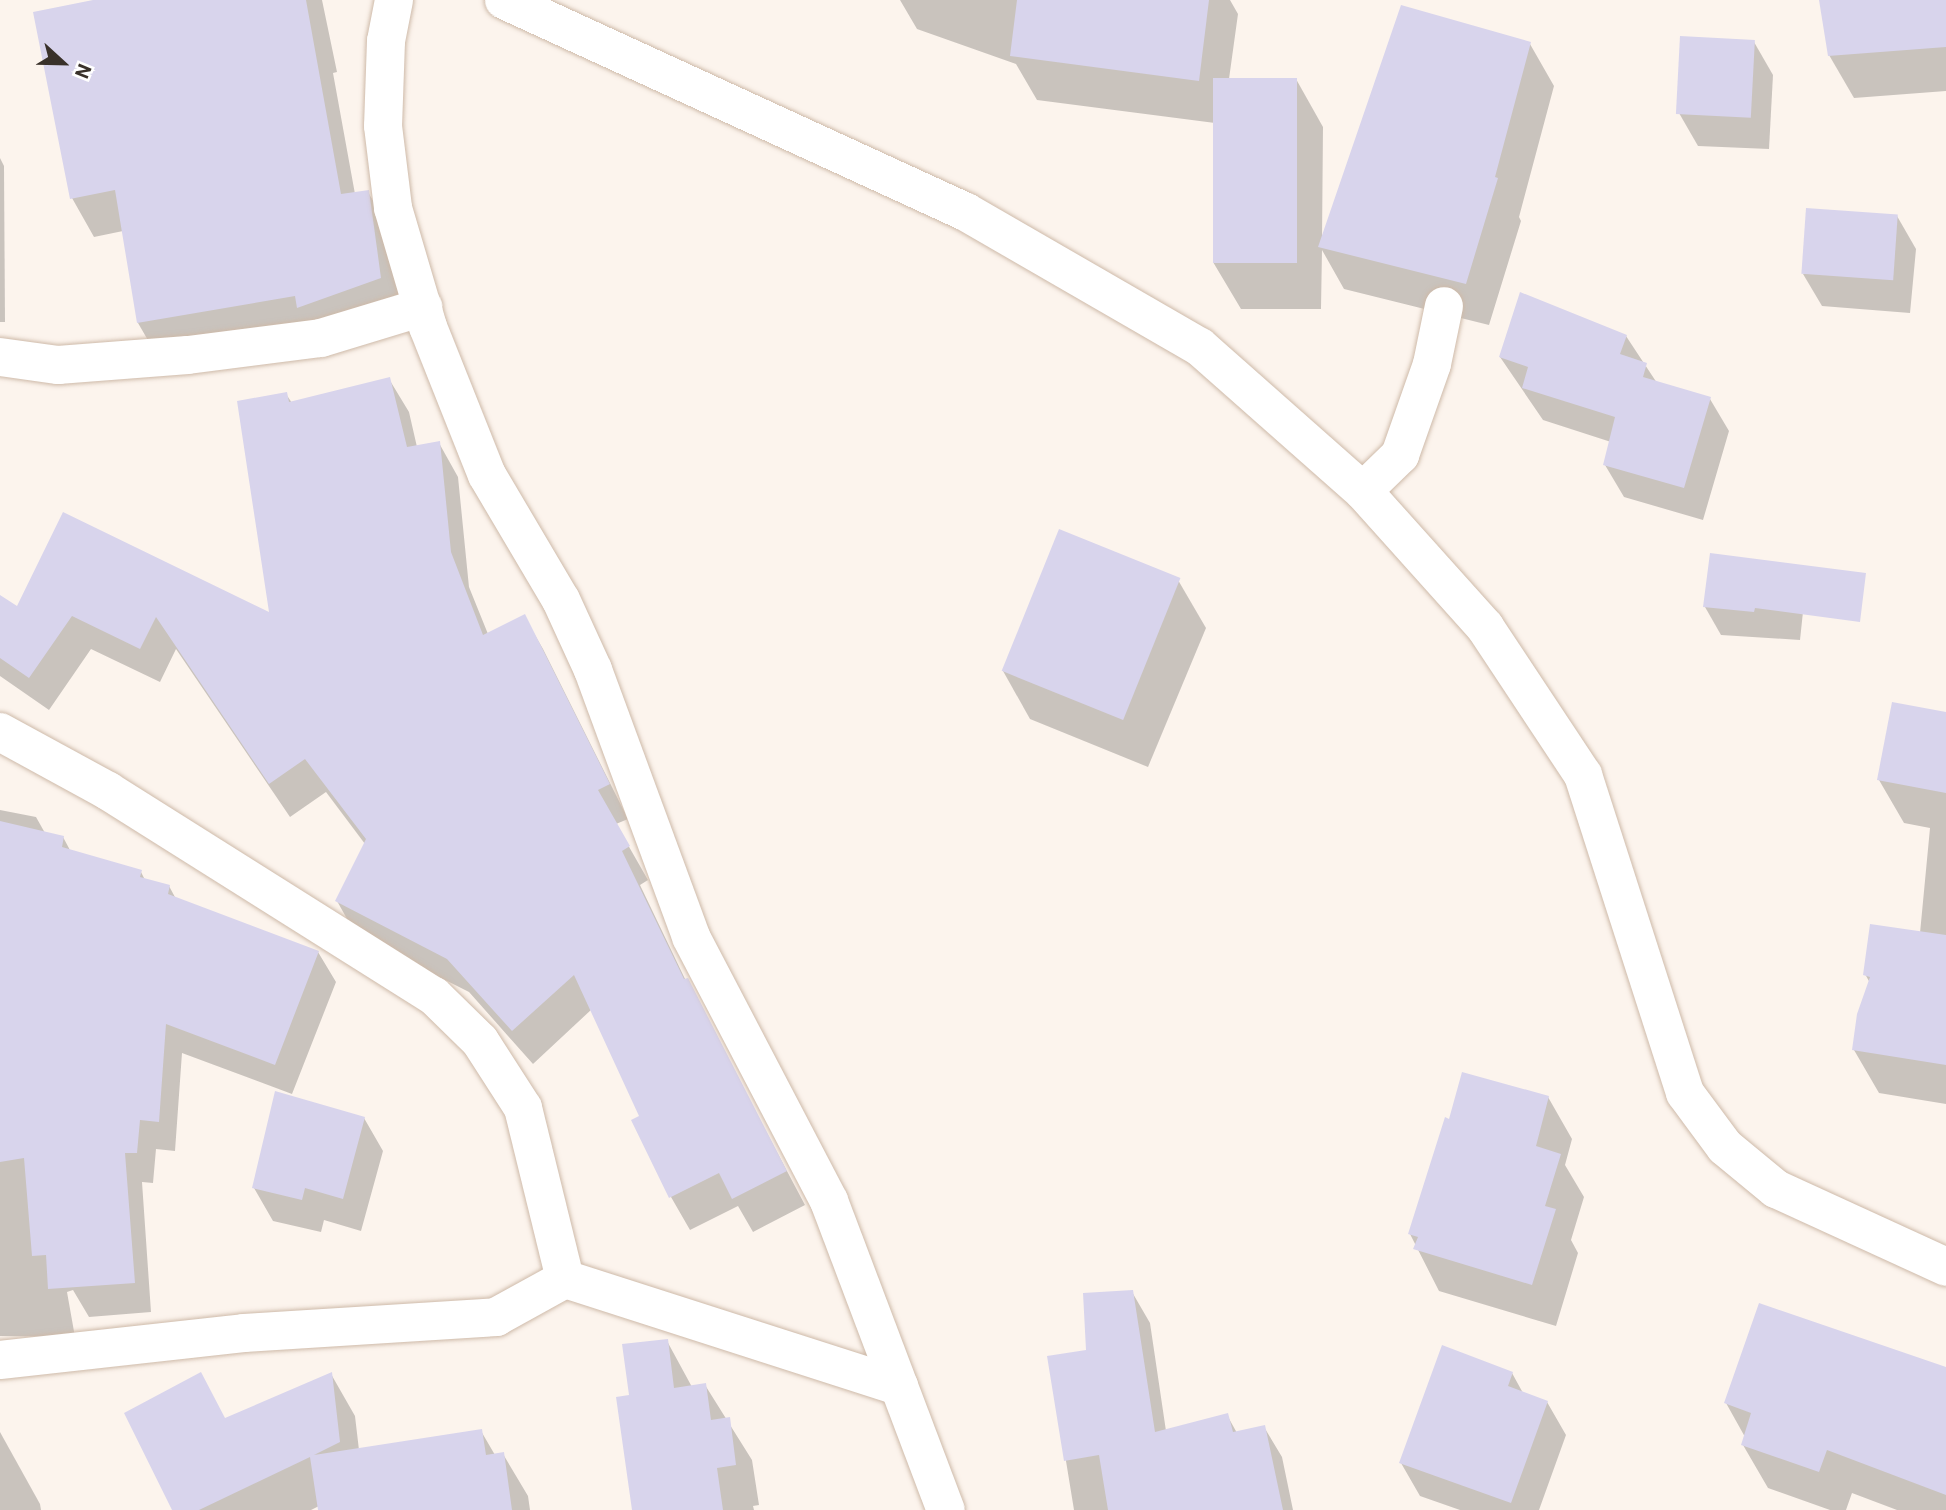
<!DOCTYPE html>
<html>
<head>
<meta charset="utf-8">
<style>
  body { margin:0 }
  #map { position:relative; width:1946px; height:1510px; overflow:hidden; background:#fcf4ed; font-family:Roboto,sans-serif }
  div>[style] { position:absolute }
  .shadow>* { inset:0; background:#0003 }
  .building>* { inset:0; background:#d8d4ec; transform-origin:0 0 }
  .roads { filter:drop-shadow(0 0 2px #cebaa9) drop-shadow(0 0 2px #cebaa9) }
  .street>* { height:38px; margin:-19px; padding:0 19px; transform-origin:19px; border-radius:19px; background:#fff }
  span { translate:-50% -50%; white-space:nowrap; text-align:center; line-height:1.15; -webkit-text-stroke:5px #fff; paint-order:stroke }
  .north { position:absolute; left:28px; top:28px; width:70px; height:70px; -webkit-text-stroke:5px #fff; paint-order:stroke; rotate:112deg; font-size:19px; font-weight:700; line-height:28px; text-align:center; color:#39312a }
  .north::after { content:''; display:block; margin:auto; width:24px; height:32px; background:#39312a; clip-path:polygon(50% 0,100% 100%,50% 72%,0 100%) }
</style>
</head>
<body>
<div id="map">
  <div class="shadow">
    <div style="clip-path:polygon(102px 0,322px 0,337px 72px,333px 73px,355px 194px,368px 192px,390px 230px,402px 317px,160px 361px,138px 323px,123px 231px,94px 237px,72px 198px)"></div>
    <div style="clip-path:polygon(900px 0,1230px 0,1238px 14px,1229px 79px,1296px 79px,1323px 127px,1322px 240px,1530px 44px,1554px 86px,1519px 217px,1521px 221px,1489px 325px,1344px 289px,1322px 250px,1321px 309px,1241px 309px,1213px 262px,1215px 123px,1037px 100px,1016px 64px,917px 29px)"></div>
    <div style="clip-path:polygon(1821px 0,1946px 0,1946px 91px,1854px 98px,1829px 55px)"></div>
    <div style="clip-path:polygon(1754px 42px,1773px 75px,1769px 149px,1698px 146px,1679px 113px)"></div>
    <div style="clip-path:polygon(0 158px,4px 166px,5px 322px,0 322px)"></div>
    <div style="clip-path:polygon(1897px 216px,1916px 249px,1910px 313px,1822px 306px,1803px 274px)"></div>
    <div style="clip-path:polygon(1626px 336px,1657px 383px,1710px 399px,1729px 431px,1703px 520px,1624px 497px,1605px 465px,1611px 442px,1543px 420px,1500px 357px)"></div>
    <div style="clip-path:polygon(389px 379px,409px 412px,417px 447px,439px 443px,458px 477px,469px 587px,488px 634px,524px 616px,543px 649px,628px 819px,616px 824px,648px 880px,640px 885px,686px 981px,805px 1205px,753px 1232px,738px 1206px,690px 1230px,671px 1197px,641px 1117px,592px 1009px,533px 1064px,469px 992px,356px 935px,337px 901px,365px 844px,326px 792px,290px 817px,176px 649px,160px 682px,91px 649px,49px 710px,0 676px,0 597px,18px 609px,271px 615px,286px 394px,292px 403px)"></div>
    <div style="clip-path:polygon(1178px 580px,1206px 628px,1148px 767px,1030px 719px,1003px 671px)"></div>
    <div style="clip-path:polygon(1805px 593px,1800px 640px,1721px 635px,1705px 607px)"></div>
    <div style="clip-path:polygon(1946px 714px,1946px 1104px,1879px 1093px,1854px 1050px,1870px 983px,1865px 974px,1920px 933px,1930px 828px,1904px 823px,1879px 780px)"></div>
    <div style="clip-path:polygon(0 810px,36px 817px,45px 833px,63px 837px,71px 852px,141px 872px,145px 880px,169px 886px,176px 899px,318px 952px,336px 982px,292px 1094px,182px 1053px,175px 1151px,156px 1149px,153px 1183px,142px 1182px,151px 1312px,89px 1317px,73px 1290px,67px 1292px,75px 1337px,0 1336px)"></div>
    <div style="clip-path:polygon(1548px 1097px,1572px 1139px,1565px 1165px,1584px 1197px,1571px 1240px,1578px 1253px,1556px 1326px,1439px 1291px,1410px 1234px,1451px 1121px)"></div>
    <div style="clip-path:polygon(364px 1118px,383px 1151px,361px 1231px,324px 1220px,321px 1232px,273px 1221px,254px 1188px)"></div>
    <div style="clip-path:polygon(1132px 1292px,1150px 1323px,1166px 1431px,1227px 1415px,1237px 1433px,1264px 1427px,1282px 1457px,1293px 1510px,1074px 1510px,1049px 1357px,1088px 1351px)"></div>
    <div style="clip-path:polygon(667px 1341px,692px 1387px,705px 1385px,752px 1460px,759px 1505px,753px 1506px,754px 1510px,633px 1510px,631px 1397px)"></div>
    <div style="clip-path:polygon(1946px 1369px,1946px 1510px,1897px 1510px,1852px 1493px,1846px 1510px,1830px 1510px,1768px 1488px,1743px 1445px,1745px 1437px,1726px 1403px)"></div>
    <div style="clip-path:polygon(1512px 1373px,1523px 1393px,1547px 1402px,1566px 1435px,1539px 1510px,1460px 1510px,1420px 1496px,1401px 1463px)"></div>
    <div style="clip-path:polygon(331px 1374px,355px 1416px,359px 1450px,481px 1431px,495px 1455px,503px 1454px,528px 1496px,530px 1510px,320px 1510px,319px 1506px,311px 1510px,174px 1510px,226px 1419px)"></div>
    <div style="clip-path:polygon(0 1432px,40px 1504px,41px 1510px,0 1510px)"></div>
  </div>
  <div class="building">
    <div style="clip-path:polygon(93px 0,306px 0,341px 194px,369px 190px,381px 278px,297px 308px,295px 296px,137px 323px,115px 190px,70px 199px,33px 12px)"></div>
    <div style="clip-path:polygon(1017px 0,1209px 0,1199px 81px,1010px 56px)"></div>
    <div style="clip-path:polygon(1819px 0,1946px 0,1946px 47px,1828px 56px)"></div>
    <div style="clip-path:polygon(1401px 5px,1531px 42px,1495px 177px,1498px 178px,1466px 284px,1318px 247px)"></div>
    <div style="left:1680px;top:36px;width:75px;height:78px;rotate:3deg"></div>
    <div style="left:1213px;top:78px;width:84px;height:185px"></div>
    <div style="left:1806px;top:208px;width:92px;height:66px;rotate:4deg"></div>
    <div style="clip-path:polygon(1520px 292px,1627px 335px,1620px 354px,1647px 363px,1643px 377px,1711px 397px,1684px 488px,1603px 465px,1615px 417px,1522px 388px,1528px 367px,1499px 357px)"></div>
    <div style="clip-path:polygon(390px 377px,407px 447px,440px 441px,451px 552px,483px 635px,525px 614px,610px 784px,598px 790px,630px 846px,622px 851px,684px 979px,688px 978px,787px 1171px,732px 1199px,719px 1173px,669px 1198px,631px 1120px,639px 1116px,574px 975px,512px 1031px,447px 959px,335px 901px,366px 839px,305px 759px,269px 784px,156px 617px,140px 649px,72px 616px,29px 678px,0 658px,0 595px,17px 606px,63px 512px,269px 612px,237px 401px,287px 392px,289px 402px)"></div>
    <div style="left:1059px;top:529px;width:131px;height:153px;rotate:22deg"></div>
    <div style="clip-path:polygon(1710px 553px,1866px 573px,1860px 622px,1755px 608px,1754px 612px,1703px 607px)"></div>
    <div style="clip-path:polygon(1892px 702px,1946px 712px,1946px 793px,1877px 780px)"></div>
    <div style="clip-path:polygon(0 821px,64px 836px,62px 847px,142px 870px,140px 877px,170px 885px,168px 894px,319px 951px,275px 1065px,166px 1024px,159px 1122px,140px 1120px,137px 1153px,125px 1153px,135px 1283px,48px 1289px,46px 1255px,32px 1256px,24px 1158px,0 1162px)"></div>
    <div style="clip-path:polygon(1870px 924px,1946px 935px,1946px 1065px,1852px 1050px,1857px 1014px,1870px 977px,1863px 975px)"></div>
    <div style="clip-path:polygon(1462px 1072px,1549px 1096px,1536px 1146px,1561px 1154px,1545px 1206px,1556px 1209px,1532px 1285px,1413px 1249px,1418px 1237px,1408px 1234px,1445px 1117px,1449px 1119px)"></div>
    <div style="clip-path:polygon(275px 1091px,365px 1117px,343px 1199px,305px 1188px,302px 1200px,252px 1188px)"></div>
    <div style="clip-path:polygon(1133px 1290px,1155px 1432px,1228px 1413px,1233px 1432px,1265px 1425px,1283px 1510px,1108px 1510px,1099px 1455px,1064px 1461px,1047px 1356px,1086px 1350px,1083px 1293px)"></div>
    <div style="clip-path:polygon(1759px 1303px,1946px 1367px,1946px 1495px,1827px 1450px,1819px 1472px,1741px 1445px,1751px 1413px,1724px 1403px)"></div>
    <div style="clip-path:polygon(668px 1339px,674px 1388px,706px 1383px,711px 1420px,730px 1417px,736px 1465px,717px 1468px,723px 1510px,632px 1510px,616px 1397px,629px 1395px,622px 1344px)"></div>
    <div style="clip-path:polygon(1442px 1345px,1513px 1372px,1508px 1386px,1548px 1401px,1511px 1503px,1399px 1463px)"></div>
    <div style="clip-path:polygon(201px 1372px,225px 1418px,332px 1372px,340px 1442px,314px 1455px,482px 1429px,486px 1455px,504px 1452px,512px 1510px,318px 1510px,310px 1457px,199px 1510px,172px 1510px,124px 1413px)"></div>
  </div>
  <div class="roads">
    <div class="street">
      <div style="left:394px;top:0;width:42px;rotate:101deg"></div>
      <div style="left:386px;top:41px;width:85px;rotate:92deg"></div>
      <div style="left:383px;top:126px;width:83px;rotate:83deg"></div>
      <div style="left:393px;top:208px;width:124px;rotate:73.6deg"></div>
      <div style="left:428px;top:327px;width:159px;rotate:68.3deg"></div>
      <div style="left:487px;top:475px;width:145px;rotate:59.4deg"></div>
      <div style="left:561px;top:600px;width:77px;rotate:65.4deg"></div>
      <div style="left:593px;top:670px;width:284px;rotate:69.8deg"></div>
      <div style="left:691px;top:937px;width:298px;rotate:62.4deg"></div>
      <div style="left:829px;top:1201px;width:330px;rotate:69.3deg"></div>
      <div style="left:504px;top:0;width:508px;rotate:24.65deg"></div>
      <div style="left:966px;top:212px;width:270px;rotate:30deg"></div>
      <div style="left:1200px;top:347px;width:217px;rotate:41.5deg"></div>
      <div style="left:1363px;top:491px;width:183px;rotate:48.1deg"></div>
      <div style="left:1485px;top:627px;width:178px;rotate:56.5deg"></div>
      <div style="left:1583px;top:775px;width:334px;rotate:72.2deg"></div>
      <div style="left:1685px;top:1093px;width:67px;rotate:53.5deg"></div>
      <div style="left:1725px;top:1147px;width:66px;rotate:39.5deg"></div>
      <div style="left:1776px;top:1189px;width:187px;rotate:24.6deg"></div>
      <div style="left:0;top:357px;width:59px;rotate:7.9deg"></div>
      <div style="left:58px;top:365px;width:130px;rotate:-4.4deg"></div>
      <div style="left:188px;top:355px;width:134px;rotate:-7.3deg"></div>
      <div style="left:321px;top:338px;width:107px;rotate:-16.9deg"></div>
      <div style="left:1363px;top:491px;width:52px;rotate:-44.2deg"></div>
      <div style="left:1400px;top:455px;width:96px;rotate:-70.6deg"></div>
      <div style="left:1432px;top:364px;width:59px;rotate:-78.3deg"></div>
      <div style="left:0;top:732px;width:123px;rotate:28.6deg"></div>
      <div style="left:108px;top:791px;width:385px;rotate:32.2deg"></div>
      <div style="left:434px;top:996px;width:64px;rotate:44.4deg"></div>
      <div style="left:480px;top:1041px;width:80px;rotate:57.3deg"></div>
      <div style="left:523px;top:1108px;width:176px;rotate:76.2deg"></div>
      <div style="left:0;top:1360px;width:245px;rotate:-6.3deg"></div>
      <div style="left:244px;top:1333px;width:253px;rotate:-3.6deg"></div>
      <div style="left:496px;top:1317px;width:79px;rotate:-28.8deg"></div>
      <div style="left:565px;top:1279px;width:351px;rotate:17.8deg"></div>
    </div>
  </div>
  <div class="north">N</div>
</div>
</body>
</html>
